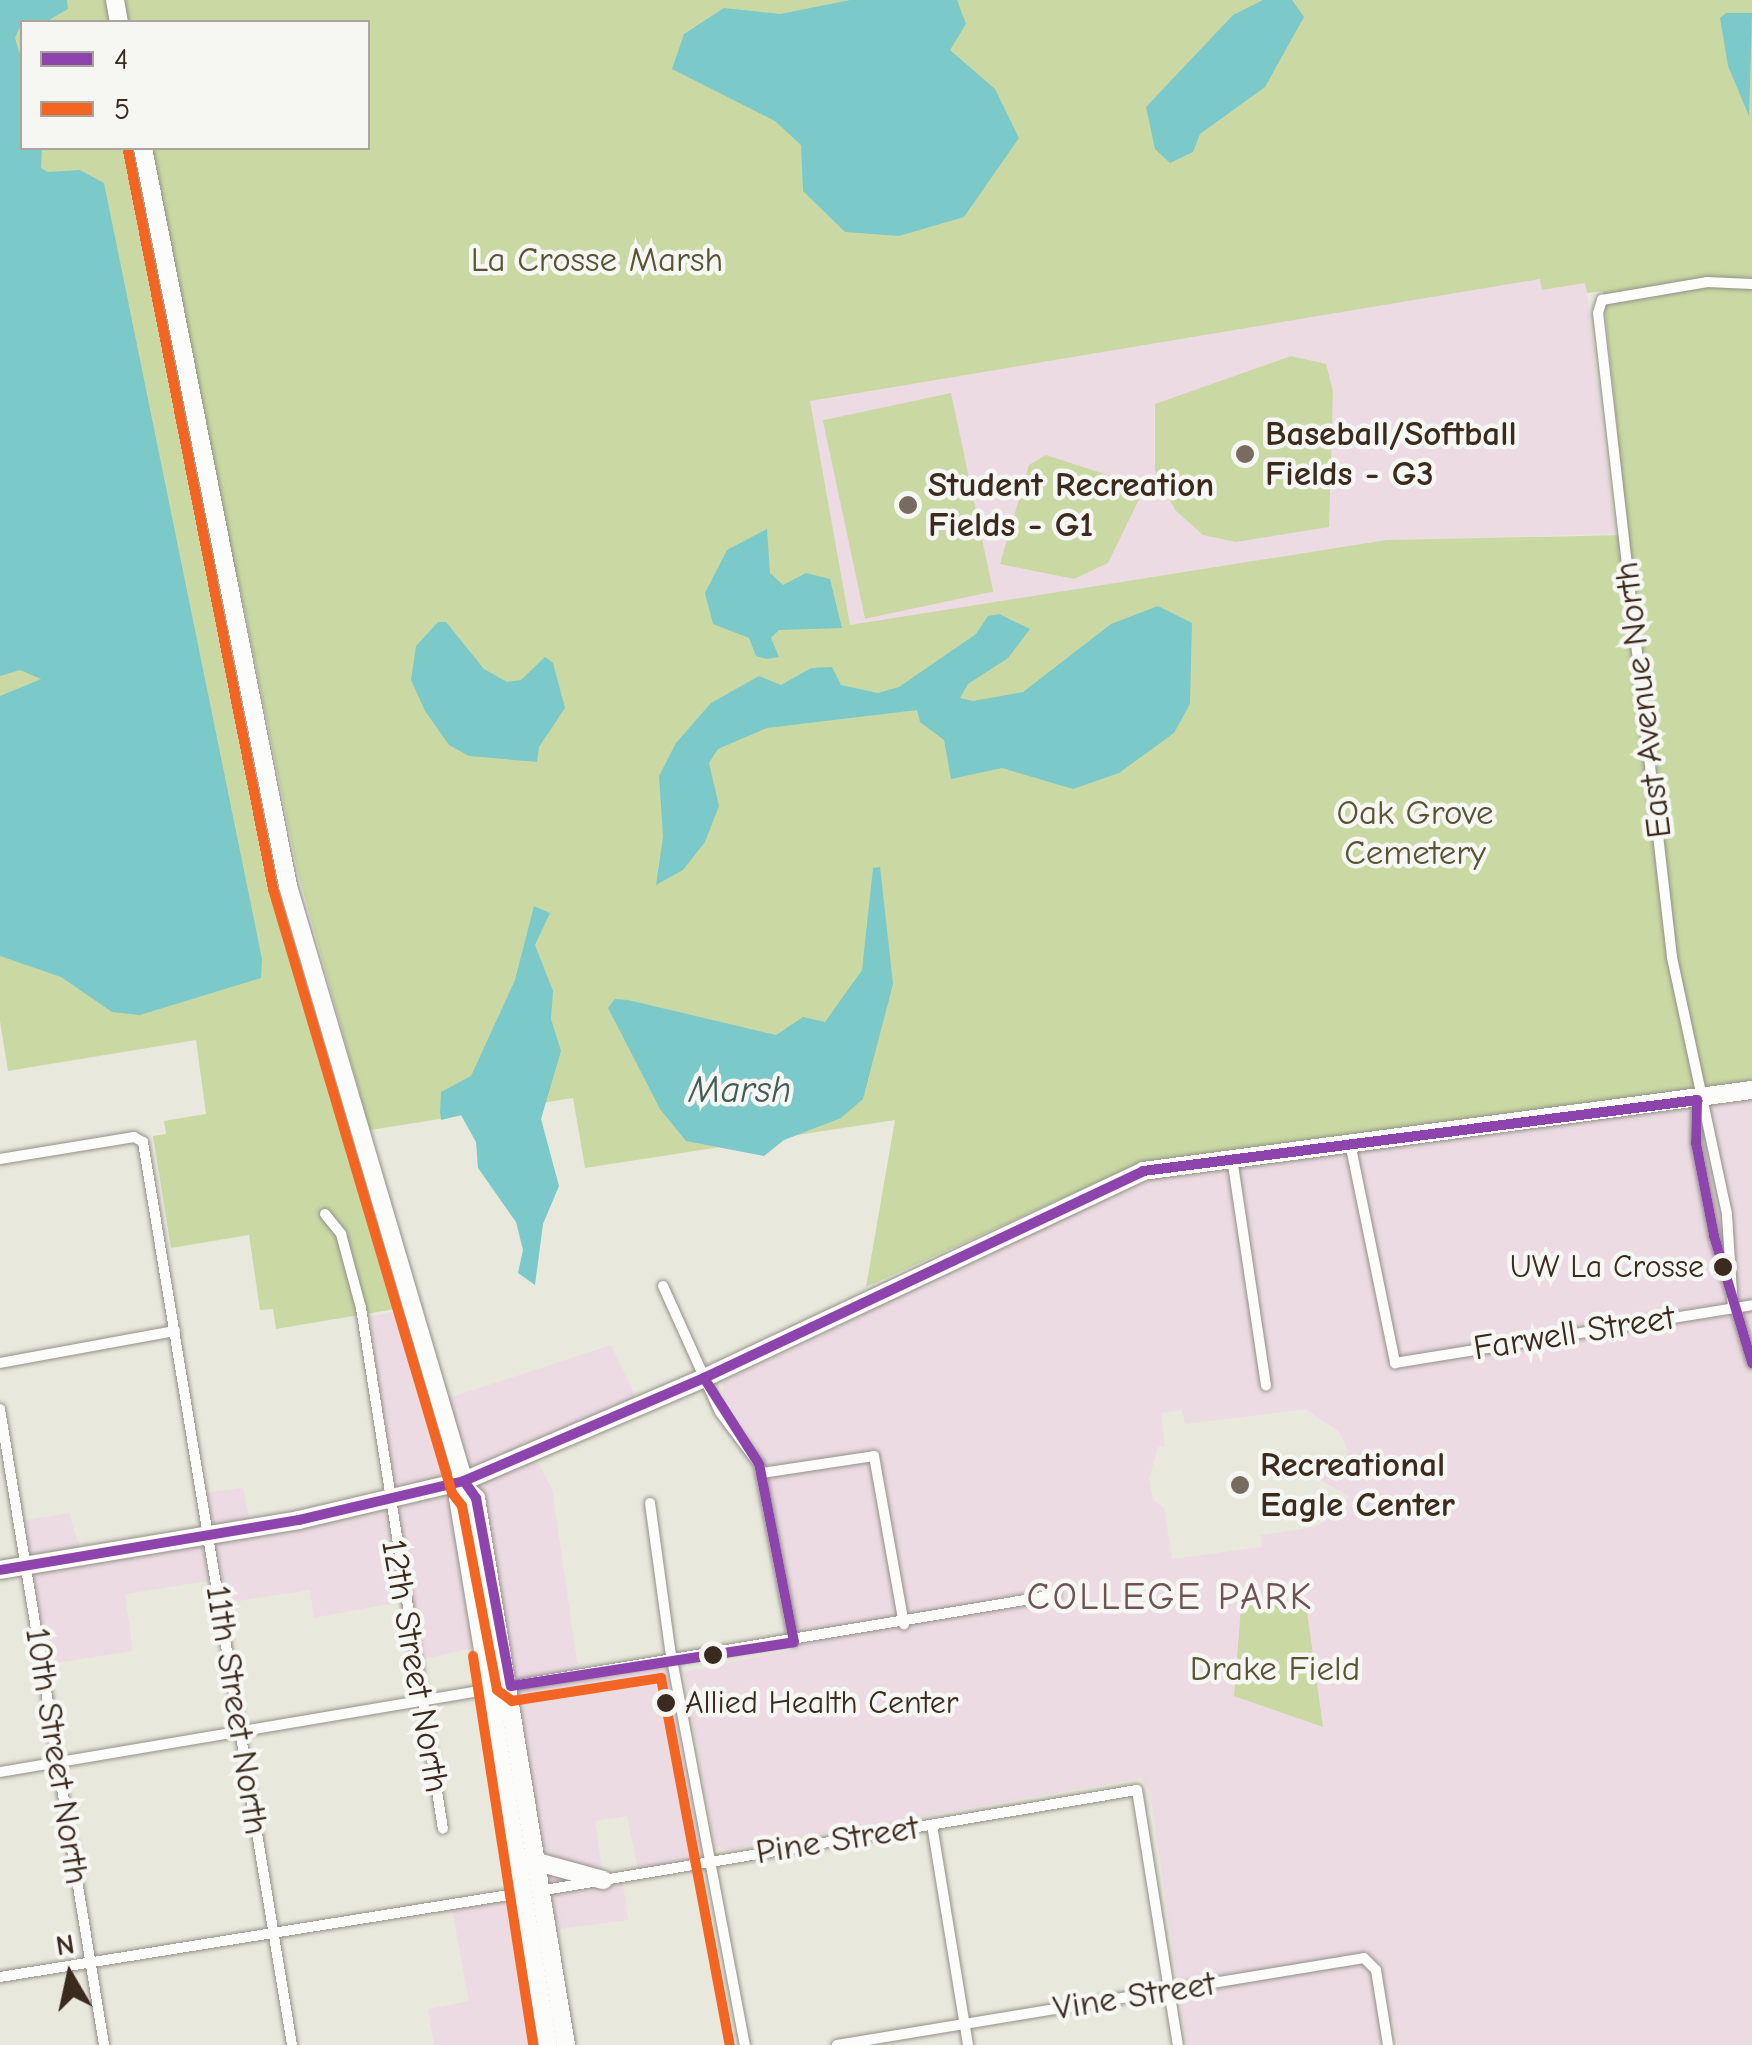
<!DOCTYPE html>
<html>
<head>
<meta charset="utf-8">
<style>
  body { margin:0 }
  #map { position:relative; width:1752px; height:2045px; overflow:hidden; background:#e9e8dd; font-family:"Comic Neue",sans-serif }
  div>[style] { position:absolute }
  .built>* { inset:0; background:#ecdbe3 }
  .green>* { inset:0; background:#cad9a3; transform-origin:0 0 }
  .water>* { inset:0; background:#7cc9ca }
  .roads { filter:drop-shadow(0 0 2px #939088) drop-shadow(0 0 2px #939088) }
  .street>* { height:10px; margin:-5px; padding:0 5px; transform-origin:5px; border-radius:5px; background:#fcfcfa }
  .primary>* { height:18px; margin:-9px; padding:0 9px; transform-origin:9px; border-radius:9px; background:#fcfcfa }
  .bus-1>* { height:10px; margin:-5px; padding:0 5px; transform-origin:5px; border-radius:5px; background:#8e44ad }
  .bus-2>* { height:10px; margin:-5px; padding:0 5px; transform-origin:5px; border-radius:5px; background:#f26522 }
  .dots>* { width:28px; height:28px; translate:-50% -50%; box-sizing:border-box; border:5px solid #f6f6f2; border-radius:50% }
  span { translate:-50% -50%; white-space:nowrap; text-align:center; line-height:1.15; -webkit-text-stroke:9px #f6f6f2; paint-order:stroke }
  .bus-label { font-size:32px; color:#3b2a1e }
  .right { translate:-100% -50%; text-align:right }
  .left { translate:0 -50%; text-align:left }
  .park-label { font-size:35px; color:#585333 }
  .poi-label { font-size:35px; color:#3b2a1e; font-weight:700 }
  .street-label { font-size:35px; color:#3b2a1e }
  .water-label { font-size:38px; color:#415d57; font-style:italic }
  .neighbourhood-label { font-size:38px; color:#6e5255; letter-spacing:2.5px }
  .legend { position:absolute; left:20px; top:20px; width:350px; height:130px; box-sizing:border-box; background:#f6f6f2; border:2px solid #aba49d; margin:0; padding:12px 18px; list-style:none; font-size:30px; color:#3b2a1e }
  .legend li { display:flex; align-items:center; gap:20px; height:50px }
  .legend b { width:50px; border:2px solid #aba49d }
  .north { position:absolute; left:20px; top:1925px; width:100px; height:100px; -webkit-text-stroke:8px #f6f6f2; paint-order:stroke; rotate:351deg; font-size:28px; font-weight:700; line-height:40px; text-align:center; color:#3b2a1e }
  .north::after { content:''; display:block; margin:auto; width:35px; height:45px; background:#3b2a1e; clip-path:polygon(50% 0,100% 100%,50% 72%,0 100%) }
</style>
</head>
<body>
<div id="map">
  <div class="built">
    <div style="clip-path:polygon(1584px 271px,1615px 534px,1386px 540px,850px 626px,809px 401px)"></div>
    <div style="clip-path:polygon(evenodd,1752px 1100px,1752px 2045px,1398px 2045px,1393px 2018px,1376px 2045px,1187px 2045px,1150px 1792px,1141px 1778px,727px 1850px,715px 1846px,684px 1672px,801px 1648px,764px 1459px,723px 1400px,723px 1382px,1144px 1179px,1752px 1100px,1305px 1409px,1338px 1431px,1346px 1446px,1347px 1458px,1324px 1461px,1320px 1480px,1349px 1496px,1335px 1515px,1315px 1527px,1261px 1535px,1262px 1547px,1172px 1559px,1164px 1508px,1153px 1500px,1149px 1479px,1158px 1447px,1165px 1446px,1161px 1413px,1182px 1410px,1185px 1424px,1305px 1409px)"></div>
    <div style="clip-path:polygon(411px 1308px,440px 1401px,611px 1345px,640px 1406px,533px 1453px,552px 1489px,579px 1675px,673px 1661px,709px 1861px,639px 1874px,627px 1816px,595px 1821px,603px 1879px,622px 1877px,628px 1920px,545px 1931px,486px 1601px,487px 1645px,415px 1661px,404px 1601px,314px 1618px,310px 1590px,219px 1604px,215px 1580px,125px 1594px,133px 1651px,43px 1665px,19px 1521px,69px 1513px,82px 1557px,209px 1535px,202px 1493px,243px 1488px,251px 1527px,386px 1502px,370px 1317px)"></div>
    <div style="clip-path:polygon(521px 1893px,548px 2045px,434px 2045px,428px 2009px,469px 2001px,451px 1904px)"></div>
  </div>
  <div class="green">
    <div style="clip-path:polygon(evenodd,0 0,1752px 0,1752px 1080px,1703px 1092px,1142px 1162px,866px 1287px,895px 1120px,585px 1168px,573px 1098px,370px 1130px,298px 873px,238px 577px,212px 580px,274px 894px,395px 1309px,276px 1329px,273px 1309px,260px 1310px,249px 1235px,171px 1248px,153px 1136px,166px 1134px,164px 1121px,206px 1114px,196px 1040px,8px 1071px,0 1021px,0 0,22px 22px,368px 22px,368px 148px,22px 148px,22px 22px,0 0,1540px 279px,1542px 290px,1585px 283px,1587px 293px,1603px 291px,1628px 535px,1386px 540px,850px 625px,810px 401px,1540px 279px)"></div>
    <div style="clip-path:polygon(1291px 356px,1326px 364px,1333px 391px,1329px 527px,1236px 542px,1203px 535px,1175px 510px,1155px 470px,1155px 404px)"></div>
    <div style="left:951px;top:393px;width:203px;height:131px;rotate:78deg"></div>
    <div style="clip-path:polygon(1046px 455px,1145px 487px,1108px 563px,1074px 579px,1000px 564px,1029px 465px)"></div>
    <div style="clip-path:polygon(1305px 1597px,1323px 1727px,1234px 1696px,1241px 1607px)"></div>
  </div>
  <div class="water">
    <div style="clip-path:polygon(0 0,67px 0,68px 9px,49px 20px,22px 22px,15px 38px,22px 61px,22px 148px,42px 148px,41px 168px,48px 172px,80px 170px,104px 183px,262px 959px,261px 978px,140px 1015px,112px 1012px,61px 977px,0 956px,0 696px,41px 679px,20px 670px,0 676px)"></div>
    <div style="clip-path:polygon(850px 0,957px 0,966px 24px,950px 50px,995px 89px,1019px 138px,964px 217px,899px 236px,845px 232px,803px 191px,801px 145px,775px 121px,672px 69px,684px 34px,724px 8px,780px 14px)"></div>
    <div style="clip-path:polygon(1263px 0,1292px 0,1304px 17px,1265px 87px,1200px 134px,1193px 152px,1170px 163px,1155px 149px,1146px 107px,1233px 15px)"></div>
    <div style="clip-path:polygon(1726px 13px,1752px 13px,1749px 116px,1728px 66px,1720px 18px)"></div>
    <div style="clip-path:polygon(767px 529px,770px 573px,783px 585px,806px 573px,830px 579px,842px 628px,779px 630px,771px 638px,779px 657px,767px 659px,756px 656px,749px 638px,713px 624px,705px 593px,727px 550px)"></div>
    <div style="clip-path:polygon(1158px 606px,1192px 623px,1190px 704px,1174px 733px,1119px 773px,1073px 789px,1002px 768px,951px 779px,944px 740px,920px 722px,917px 710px,767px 728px,718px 749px,709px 763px,719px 806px,705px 842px,683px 870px,656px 885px,663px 837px,659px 776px,676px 743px,711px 703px,759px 676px,781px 685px,811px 668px,832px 667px,841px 685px,878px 693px,899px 687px,976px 634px,988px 616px,999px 614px,1030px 629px,1008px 658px,968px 684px,960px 698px,973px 701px,1023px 692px,1111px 624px)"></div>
    <div style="clip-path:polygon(438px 622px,446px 622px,484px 669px,507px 682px,521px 680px,545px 657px,553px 663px,565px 708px,539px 747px,537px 762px,469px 756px,449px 745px,425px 711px,411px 680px,416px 646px)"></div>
    <div style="clip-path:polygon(880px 867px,893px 984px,863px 1099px,841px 1118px,784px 1140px,764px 1156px,686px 1141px,660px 1109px,608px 1008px,615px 999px,628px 1000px,776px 1035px,803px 1017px,825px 1022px,862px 970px,873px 868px)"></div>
    <div style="clip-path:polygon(534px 906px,550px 913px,535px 945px,553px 991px,551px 1019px,561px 1051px,541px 1119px,559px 1186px,543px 1224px,535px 1285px,518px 1273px,523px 1250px,516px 1222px,478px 1168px,476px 1142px,461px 1115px,441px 1120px,440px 1112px,441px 1092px,471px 1076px,515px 980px)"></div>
  </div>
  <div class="roads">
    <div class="street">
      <div style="left:1697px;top:1102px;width:41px;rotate:91.4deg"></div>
      <div style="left:1696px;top:1143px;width:95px;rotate:79deg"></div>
      <div style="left:1714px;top:1236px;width:133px;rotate:73.3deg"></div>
      <div style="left:1350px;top:1143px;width:225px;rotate:78.4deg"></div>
      <div style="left:1395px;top:1363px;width:362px;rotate:-9.2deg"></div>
      <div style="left:1232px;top:1158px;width:230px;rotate:81.5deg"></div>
      <div style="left:0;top:1159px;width:136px;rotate:-9.3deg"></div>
      <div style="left:134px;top:1137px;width:10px;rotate:29deg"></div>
      <div style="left:143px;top:1142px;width:915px;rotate:80.63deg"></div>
      <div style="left:325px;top:1214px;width:26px;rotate:51deg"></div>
      <div style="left:341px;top:1234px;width:77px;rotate:74.9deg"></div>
      <div style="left:361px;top:1308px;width:527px;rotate:81.06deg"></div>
      <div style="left:663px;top:1286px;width:138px;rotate:65.7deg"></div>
      <div style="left:720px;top:1412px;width:65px;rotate:53.1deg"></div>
      <div style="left:759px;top:1464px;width:181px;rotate:78.9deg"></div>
      <div style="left:1733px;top:1308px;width:94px;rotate:-93.7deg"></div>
      <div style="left:1727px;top:1214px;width:263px;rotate:-102.1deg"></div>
      <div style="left:1672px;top:957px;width:648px;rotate:-96.55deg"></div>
      <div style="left:1598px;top:313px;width:14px;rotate:-73deg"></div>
      <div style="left:1602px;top:300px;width:107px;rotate:-9.7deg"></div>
      <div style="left:1707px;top:282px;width:45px;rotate:2.5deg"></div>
      <div style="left:0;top:1363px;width:178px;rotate:-10.4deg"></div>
      <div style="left:0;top:1409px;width:644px;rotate:80.71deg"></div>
      <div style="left:762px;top:1473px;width:113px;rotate:-8.6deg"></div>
      <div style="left:874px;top:1456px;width:171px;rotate:79.9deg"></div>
      <div style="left:650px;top:1503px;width:147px;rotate:82.2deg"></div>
      <div style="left:670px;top:1649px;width:403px;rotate:79.3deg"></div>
      <div style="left:511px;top:1686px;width:552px;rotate:-9.5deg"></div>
      <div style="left:0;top:1772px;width:499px;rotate:-9.6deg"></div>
      <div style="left:932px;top:1825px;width:223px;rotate:80.7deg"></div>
      <div style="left:539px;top:1891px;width:606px;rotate:-9.59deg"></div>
      <div style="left:1137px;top:1790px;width:258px;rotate:80.9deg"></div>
      <div style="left:0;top:1977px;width:528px;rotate:-9.16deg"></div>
      <div style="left:837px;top:2045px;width:534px;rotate:-9.37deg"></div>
      <div style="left:1364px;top:1958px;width:17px;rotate:45deg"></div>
      <div style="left:1376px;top:1970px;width:76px;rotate:80.9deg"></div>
    </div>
    <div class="primary">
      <div style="left:115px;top:0;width:22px;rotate:80deg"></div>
      <div style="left:143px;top:148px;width:752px;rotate:78.88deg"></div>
      <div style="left:288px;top:886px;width:629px;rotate:73.55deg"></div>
      <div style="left:466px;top:1489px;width:13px;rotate:42deg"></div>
      <div style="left:476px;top:1498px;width:554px;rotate:80.66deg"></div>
      <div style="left:466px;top:1489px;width:12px;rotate:132deg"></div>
      <div style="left:458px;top:1498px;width:554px;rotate:80.66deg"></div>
      <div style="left:0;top:1570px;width:303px;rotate:-9.5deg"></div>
      <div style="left:299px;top:1520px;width:170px;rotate:-13.3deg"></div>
      <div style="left:464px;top:1481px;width:261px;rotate:-23.2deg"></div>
      <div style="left:704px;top:1378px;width:485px;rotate:-25.2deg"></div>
      <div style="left:1143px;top:1171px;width:614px;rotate:-7.58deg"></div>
      <div style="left:534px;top:1861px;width:72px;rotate:15.4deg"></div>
    </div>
  </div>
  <div class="bus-1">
    <div style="left:1697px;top:1100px;width:43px;rotate:91.3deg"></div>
    <div style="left:1696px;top:1143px;width:95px;rotate:79deg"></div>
    <div style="left:1714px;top:1236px;width:133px;rotate:73.3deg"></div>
    <div style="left:464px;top:1481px;width:21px;rotate:55deg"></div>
    <div style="left:476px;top:1498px;width:191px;rotate:79.5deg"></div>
    <div style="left:511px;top:1686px;width:286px;rotate:-8.8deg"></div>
    <div style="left:794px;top:1642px;width:181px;rotate:-101.1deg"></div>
    <div style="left:759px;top:1464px;width:102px;rotate:-122.6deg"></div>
    <div style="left:0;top:1570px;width:303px;rotate:-9.5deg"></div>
    <div style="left:299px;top:1520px;width:170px;rotate:-13.3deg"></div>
    <div style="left:464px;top:1481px;width:261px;rotate:-23.2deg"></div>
    <div style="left:704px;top:1378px;width:485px;rotate:-25.2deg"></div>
    <div style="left:1143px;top:1171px;width:559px;rotate:-7.3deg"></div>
  </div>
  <div class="bus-2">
    <div style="left:128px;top:151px;width:752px;rotate:78.88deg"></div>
    <div style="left:273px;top:889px;width:630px;rotate:73.49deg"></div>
    <div style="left:452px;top:1493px;width:16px;rotate:52deg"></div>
    <div style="left:462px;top:1506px;width:187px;rotate:79.2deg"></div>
    <div style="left:497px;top:1690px;width:19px;rotate:36deg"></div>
    <div style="left:512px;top:1701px;width:151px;rotate:-8.8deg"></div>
    <div style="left:661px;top:1678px;width:373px;rotate:79.4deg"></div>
    <div style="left:473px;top:1656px;width:394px;rotate:81.2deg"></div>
  </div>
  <div class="dots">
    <div style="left:1245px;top:454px;background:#786c61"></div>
    <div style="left:908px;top:505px;background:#786c61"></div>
    <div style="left:1723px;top:1267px;background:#3b2a1e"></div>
    <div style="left:1240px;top:1485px;background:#786c61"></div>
    <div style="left:713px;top:1655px;background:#3b2a1e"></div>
    <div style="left:666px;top:1703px;background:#3b2a1e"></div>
  </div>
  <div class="bus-label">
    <span class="right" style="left:1704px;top:1267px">UW La Crosse</span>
    <span class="left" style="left:685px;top:1703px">Allied Health Center</span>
  </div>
  <div class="park-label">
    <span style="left:597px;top:260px">La Crosse Marsh</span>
    <span style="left:1415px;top:833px">Oak Grove<br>Cemetery</span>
    <span style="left:1275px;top:1669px">Drake Field</span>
  </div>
  <div class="poi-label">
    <span class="left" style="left:1265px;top:454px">Baseball/Softball<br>Fields - G3</span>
    <span class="left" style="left:928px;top:505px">Student Recreation<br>Fields - G1</span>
    <span class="left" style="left:1260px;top:1485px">Recreational<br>Eagle Center</span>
  </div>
  <div class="street-label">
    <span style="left:1643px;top:700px;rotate:-97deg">East Avenue North</span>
    <span style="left:1574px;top:1333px;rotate:-9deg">Farwell Street</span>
    <span style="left:415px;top:1666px;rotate:80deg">12th Street North</span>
    <span style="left:237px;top:1710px;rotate:81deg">11th Street North</span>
    <span style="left:57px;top:1756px;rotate:81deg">10th Street North</span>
    <span style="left:837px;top:1840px;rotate:-9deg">Pine Street</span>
    <span style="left:1134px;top:1996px;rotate:-9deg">Vine Street</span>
  </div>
  <div class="water-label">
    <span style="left:740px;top:1091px">Marsh</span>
  </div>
  <div class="neighbourhood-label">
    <span style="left:1170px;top:1598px">COLLEGE PARK</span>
  </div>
  <ul class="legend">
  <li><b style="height:12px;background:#8e44ad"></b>4</li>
  <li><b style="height:12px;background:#f26522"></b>5</li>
  </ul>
  <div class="north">N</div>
</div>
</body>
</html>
